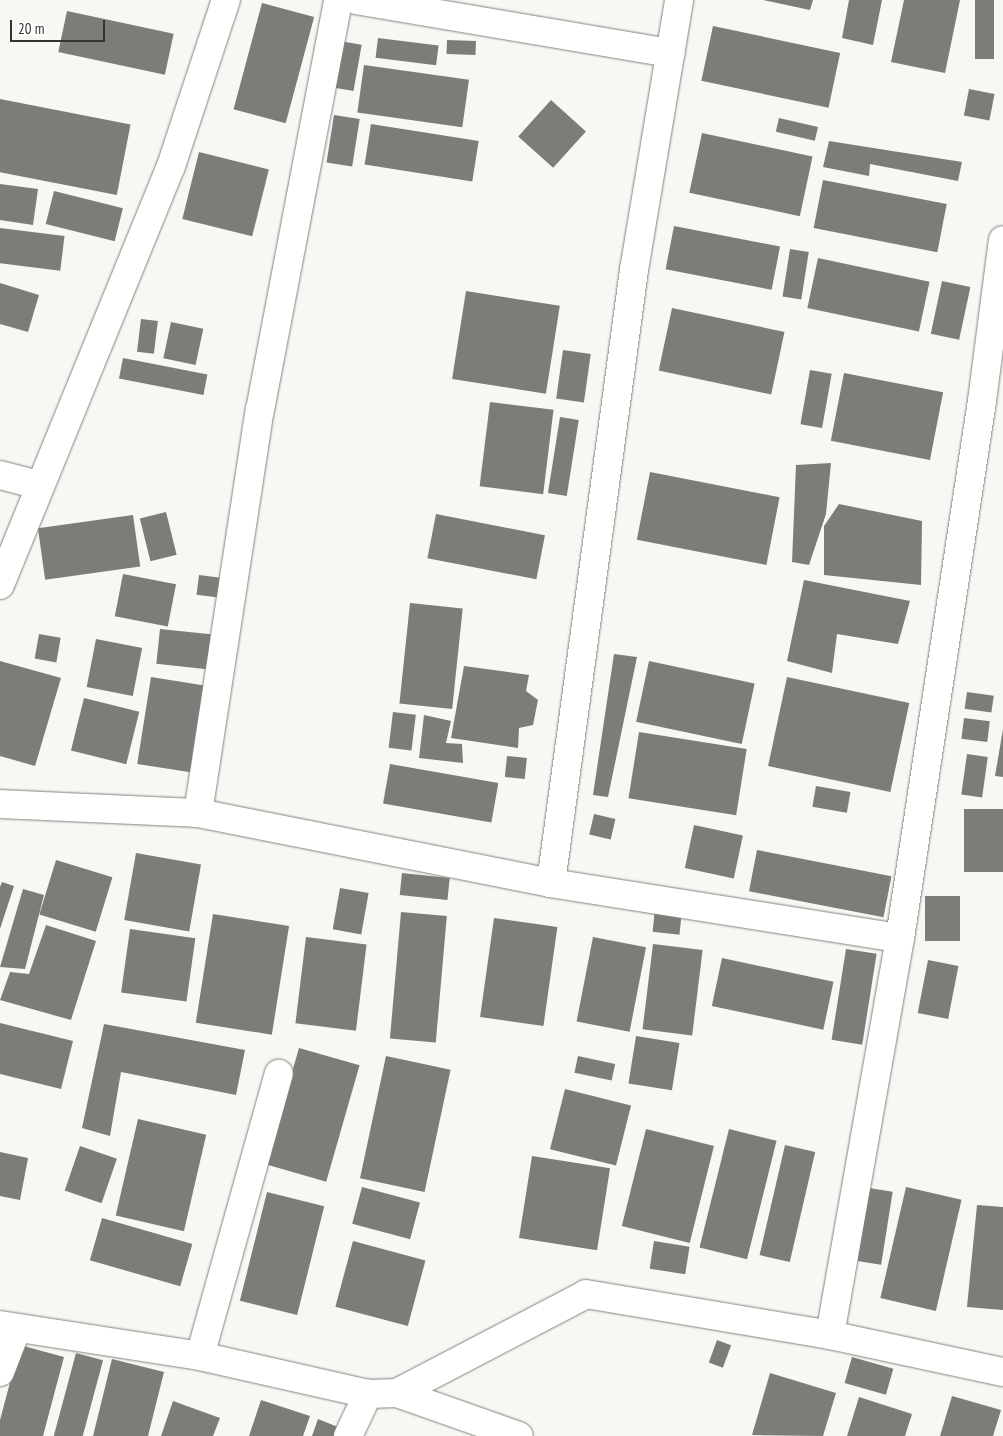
<!DOCTYPE html>
<html>
<head>
<meta charset="utf-8">
<style>
  body { margin:0 }
  #map { position:relative; width:1003px; height:1436px; overflow:hidden; background:#f9f7f3; font-family:"PT Sans Narrow",sans-serif }
  div>[style] { position:absolute }
  .building>* { inset:0; background:#7e7c78; transform-origin:0 0 }
  .roads { filter:drop-shadow(0 0 1px #83827e) drop-shadow(0 0 1px #83827e) }
  .street>* { height:28px; margin:-14px; padding:0 14px; transform-origin:14px; border-radius:14px; background:#fff }
  span { translate:-50% -50%; white-space:nowrap; text-align:center; line-height:1.15; -webkit-text-stroke:5px #fff; paint-order:stroke }
  .scale { position:absolute; left:10px; top:20px; width:95px; height:22px; box-sizing:border-box; border:2px solid #343432; border-top:0; padding-left:6px; font-size:15px; line-height:18px; white-space:nowrap; color:#343432; -webkit-text-stroke:4px #fff; paint-order:stroke }
</style>
</head>
<body>
<div id="map">
  <div class="building">
    <div style="clip-path:polygon(763px 0,813px 0,810px 10px)"></div>
    <div style="clip-path:polygon(849px 0,882px 0,873px 45px,842px 38px)"></div>
    <div style="clip-path:polygon(904px 0,960px 0,945px 73px,891px 62px)"></div>
    <div style="left:975px;top:0;width:19px;height:59px"></div>
    <div style="left:262px;top:3px;width:54px;height:110px;rotate:15deg"></div>
    <div style="left:67px;top:11px;width:109px;height:42px;rotate:12deg"></div>
    <div style="left:713px;top:26px;width:130px;height:56px;rotate:12deg"></div>
    <div style="left:378px;top:38px;width:61px;height:20px;rotate:7deg"></div>
    <div style="left:447px;top:40px;width:29px;height:14px;rotate:2deg"></div>
    <div style="left:340px;top:41px;width:22px;height:47px;rotate:10deg"></div>
    <div style="left:364px;top:65px;width:106px;height:48px;rotate:8deg"></div>
    <div style="left:969px;top:89px;width:26px;height:27px;rotate:11deg"></div>
    <div style="left:0;top:99px;width:133px;height:72px;rotate:11deg"></div>
    <div style="left:551px;top:100px;width:47px;height:49px;rotate:42deg"></div>
    <div style="left:334px;top:115px;width:26px;height:48px;rotate:9deg"></div>
    <div style="left:779px;top:118px;width:40px;height:14px;rotate:13deg"></div>
    <div style="left:371px;top:124px;width:109px;height:41px;rotate:9deg"></div>
    <div style="left:702px;top:133px;width:113px;height:61px;rotate:12deg"></div>
    <div style="clip-path:polygon(829px 141px,962px 162px,958px 181px,870px 164px,869px 176px,823px 167px)"></div>
    <div style="left:199px;top:152px;width:72px;height:69px;rotate:14deg"></div>
    <div style="left:823px;top:180px;width:126px;height:49px;rotate:11deg"></div>
    <div style="clip-path:polygon(0 184px,38px 189px,33px 225px,0 220px)"></div>
    <div style="left:54px;top:191px;width:71px;height:34px;rotate:14deg"></div>
    <div style="left:674px;top:226px;width:108px;height:44px;rotate:11deg"></div>
    <div style="left:0;top:228px;width:65px;height:35px;rotate:7deg"></div>
    <div style="left:790px;top:249px;width:19px;height:48px;rotate:9deg"></div>
    <div style="left:818px;top:258px;width:114px;height:51px;rotate:12deg"></div>
    <div style="left:942px;top:281px;width:29px;height:54px;rotate:12deg"></div>
    <div style="clip-path:polygon(0 283px,39px 295px,28px 332px,0 324px)"></div>
    <div style="left:466px;top:291px;width:95px;height:89px;rotate:9deg"></div>
    <div style="left:672px;top:308px;width:115px;height:64px;rotate:12deg"></div>
    <div style="left:141px;top:319px;width:17px;height:33px;rotate:7deg"></div>
    <div style="left:171px;top:322px;width:33px;height:37px;rotate:12deg"></div>
    <div style="left:563px;top:350px;width:28px;height:49px;rotate:8deg"></div>
    <div style="left:123px;top:358px;width:86px;height:21px;rotate:11deg"></div>
    <div style="left:810px;top:370px;width:22px;height:55px;rotate:10deg"></div>
    <div style="left:844px;top:373px;width:101px;height:69px;rotate:11deg"></div>
    <div style="left:490px;top:402px;width:64px;height:85px;rotate:7deg"></div>
    <div style="left:560px;top:417px;width:19px;height:77px;rotate:9deg"></div>
    <div style="clip-path:polygon(831px 463px,826px 514px,809px 565px,792px 562px,796px 465px)"></div>
    <div style="left:650px;top:472px;width:132px;height:69px;rotate:11deg"></div>
    <div style="clip-path:polygon(839px 504px,922px 521px,921px 585px,824px 575px,824px 526px)"></div>
    <div style="left:166px;top:512px;width:44px;height:27px;rotate:76deg"></div>
    <div style="left:436px;top:514px;width:111px;height:45px;rotate:11deg"></div>
    <div style="left:133px;top:515px;width:52px;height:96px;rotate:82deg"></div>
    <div style="left:123px;top:574px;width:54px;height:43px;rotate:11deg"></div>
    <div style="left:199px;top:575px;width:24px;height:20px;rotate:7deg"></div>
    <div style="clip-path:polygon(804px 580px,910px 601px,898px 644px,837px 634px,832px 673px,787px 661px)"></div>
    <div style="left:410px;top:603px;width:53px;height:101px;rotate:6deg"></div>
    <div style="left:160px;top:629px;width:51px;height:35px;rotate:6deg"></div>
    <div style="left:39px;top:634px;width:22px;height:25px;rotate:10deg"></div>
    <div style="left:96px;top:639px;width:47px;height:49px;rotate:11deg"></div>
    <div style="clip-path:polygon(614px 654px,637px 657px,608px 797px,593px 795px)"></div>
    <div style="clip-path:polygon(0 661px,61px 678px,35px 766px,0 756px)"></div>
    <div style="left:649px;top:661px;width:108px;height:62px;rotate:12deg"></div>
    <div style="clip-path:polygon(464px 666px,529px 675px,526px 691px,538px 700px,533px 725px,519px 728px,518px 748px,451px 738px)"></div>
    <div style="left:151px;top:677px;width:54px;height:88px;rotate:9deg"></div>
    <div style="left:787px;top:677px;width:125px;height:91px;rotate:12deg"></div>
    <div style="left:967px;top:692px;width:27px;height:17px;rotate:8deg"></div>
    <div style="left:84px;top:698px;width:57px;height:54px;rotate:14deg"></div>
    <div style="left:393px;top:712px;width:23px;height:36px;rotate:7deg"></div>
    <div style="clip-path:polygon(424px 715px,451px 721px,446px 743px,462px 744px,463px 763px,419px 758px)"></div>
    <div style="left:964px;top:718px;width:26px;height:21px;rotate:7deg"></div>
    <div style="clip-path:polygon(1003px 729px,1003px 777px,995px 776px)"></div>
    <div style="left:639px;top:732px;width:109px;height:67px;rotate:9deg"></div>
    <div style="left:967px;top:754px;width:21px;height:41px;rotate:8deg"></div>
    <div style="left:507px;top:756px;width:20px;height:21px;rotate:6deg"></div>
    <div style="left:390px;top:764px;width:110px;height:40px;rotate:10deg"></div>
    <div style="left:816px;top:786px;width:35px;height:21px;rotate:10deg"></div>
    <div style="left:1003px;top:809px;width:63px;height:39px;rotate:90deg"></div>
    <div style="left:594px;top:814px;width:22px;height:21px;rotate:13deg"></div>
    <div style="left:694px;top:825px;width:50px;height:44px;rotate:12deg"></div>
    <div style="left:757px;top:850px;width:137px;height:42px;rotate:11deg"></div>
    <div style="left:136px;top:853px;width:66px;height:68px;rotate:10deg"></div>
    <div style="left:56px;top:860px;width:59px;height:57px;rotate:17deg"></div>
    <div style="left:402px;top:873px;width:48px;height:22px;rotate:6deg"></div>
    <div style="clip-path:polygon(2px 882px,14px 886px,0 929px,0 887px)"></div>
    <div style="left:340px;top:888px;width:29px;height:42px;rotate:10deg"></div>
    <div style="clip-path:polygon(23px 889px,44px 895px,25px 969px,0 967px)"></div>
    <div style="left:960px;top:896px;width:45px;height:35px;rotate:90deg"></div>
    <div style="left:655px;top:909px;width:27px;height:23px;rotate:6deg"></div>
    <div style="left:401px;top:912px;width:46px;height:127px;rotate:5deg"></div>
    <div style="left:213px;top:914px;width:77px;height:110px;rotate:9deg"></div>
    <div style="left:494px;top:918px;width:64px;height:100px;rotate:8deg"></div>
    <div style="clip-path:polygon(46px 925px,96px 941px,71px 1020px,0 1000px,10px 972px,29px 974px)"></div>
    <div style="left:130px;top:929px;width:66px;height:64px;rotate:8deg"></div>
    <div style="left:306px;top:937px;width:61px;height:87px;rotate:7deg"></div>
    <div style="left:593px;top:937px;width:54px;height:86px;rotate:11deg"></div>
    <div style="left:653px;top:944px;width:50px;height:86px;rotate:7deg"></div>
    <div style="left:846px;top:949px;width:31px;height:92px;rotate:9deg"></div>
    <div style="left:722px;top:958px;width:114px;height:49px;rotate:12deg"></div>
    <div style="left:928px;top:960px;width:31px;height:54px;rotate:11deg"></div>
    <div style="clip-path:polygon(0 1023px,73px 1041px,61px 1089px,0 1074px)"></div>
    <div style="clip-path:polygon(104px 1024px,245px 1050px,236px 1095px,121px 1072px,110px 1136px,82px 1128px)"></div>
    <div style="left:636px;top:1036px;width:44px;height:48px;rotate:9deg"></div>
    <div style="left:299px;top:1048px;width:63px;height:121px;rotate:16deg"></div>
    <div style="left:386px;top:1056px;width:66px;height:125px;rotate:12deg"></div>
    <div style="left:578px;top:1056px;width:38px;height:17px;rotate:12deg"></div>
    <div style="left:565px;top:1089px;width:68px;height:62px;rotate:14deg"></div>
    <div style="left:138px;top:1119px;width:70px;height:99px;rotate:13deg"></div>
    <div style="left:646px;top:1129px;width:70px;height:100px;rotate:14deg"></div>
    <div style="left:729px;top:1129px;width:49px;height:122px;rotate:14deg"></div>
    <div style="left:785px;top:1145px;width:31px;height:113px;rotate:13deg"></div>
    <div style="left:80px;top:1146px;width:39px;height:47px;rotate:19deg"></div>
    <div style="clip-path:polygon(0 1152px,28px 1158px,20px 1200px,0 1196px)"></div>
    <div style="left:532px;top:1156px;width:79px;height:83px;rotate:9deg"></div>
    <div style="left:362px;top:1187px;width:60px;height:38px;rotate:15deg"></div>
    <div style="left:906px;top:1187px;width:57px;height:114px;rotate:13deg"></div>
    <div style="left:869px;top:1188px;width:24px;height:74px;rotate:9deg"></div>
    <div style="left:267px;top:1192px;width:59px;height:112px;rotate:14deg"></div>
    <div style="clip-path:polygon(977px 1205px,1003px 1207px,1003px 1310px,967px 1307px)"></div>
    <div style="left:102px;top:1218px;width:94px;height:44px;rotate:16deg"></div>
    <div style="left:353px;top:1241px;width:75px;height:68px;rotate:15deg"></div>
    <div style="left:654px;top:1241px;width:36px;height:28px;rotate:9deg"></div>
    <div style="left:717px;top:1340px;width:15px;height:24px;rotate:20deg"></div>
    <div style="clip-path:polygon(20px 1345px,64px 1357px,43px 1436px,0 1436px,0 1420px)"></div>
    <div style="left:76px;top:1353px;width:28px;height:86px;rotate:15deg"></div>
    <div style="left:852px;top:1357px;width:43px;height:27px;rotate:16deg"></div>
    <div style="clip-path:polygon(112px 1359px,164px 1372px,148px 1436px,93px 1436px)"></div>
    <div style="clip-path:polygon(770px 1373px,836px 1393px,823px 1436px,752px 1435px)"></div>
    <div style="clip-path:polygon(952px 1396px,1001px 1410px,993px 1436px,940px 1436px)"></div>
    <div style="clip-path:polygon(859px 1397px,912px 1414px,905px 1436px,847px 1436px)"></div>
    <div style="clip-path:polygon(261px 1400px,310px 1416px,303px 1436px,249px 1436px)"></div>
    <div style="clip-path:polygon(173px 1401px,220px 1418px,213px 1436px,161px 1436px)"></div>
    <div style="clip-path:polygon(318px 1419px,338px 1427px,334px 1436px,312px 1436px)"></div>
  </div>
  <div class="roads">
    <div class="street">
      <div style="left:356px;top:0;width:319px;rotate:9.6deg"></div>
      <div style="left:0;top:475px;width:40px;rotate:14.4deg"></div>
      <div style="left:0;top:585px;width:453px;rotate:-67.8deg"></div>
      <div style="left:171px;top:166px;width:175px;rotate:-71.7deg"></div>
      <div style="left:0;top:804px;width:198px;rotate:2.6deg"></div>
      <div style="left:198px;top:813px;width:360px;rotate:11.2deg"></div>
      <div style="left:551px;top:883px;width:353px;rotate:9deg"></div>
      <div style="left:900px;top:938px;width:543px;rotate:-81.32deg"></div>
      <div style="left:982px;top:401px;width:162px;rotate:-82.6deg"></div>
      <div style="left:198px;top:813px;width:408px;rotate:-81.3deg"></div>
      <div style="left:260px;top:410px;width:417px;rotate:-79.2deg"></div>
      <div style="left:551px;top:883px;width:619px;rotate:-82.29deg"></div>
      <div style="left:634px;top:270px;width:274px;rotate:-80.5deg"></div>
      <div style="left:0;top:1325px;width:202px;rotate:8.8deg"></div>
      <div style="left:200px;top:1356px;width:172px;rotate:12.7deg"></div>
      <div style="left:368px;top:1394px;width:29px;rotate:-2deg"></div>
      <div style="left:397px;top:1393px;width:129px;rotate:19.4deg"></div>
      <div style="left:830px;top:1335px;width:403px;rotate:-80deg"></div>
      <div style="left:200px;top:1356px;width:293px;rotate:-74.4deg"></div>
      <div style="left:0;top:1372px;width:47px;rotate:-68.9deg"></div>
      <div style="left:397px;top:1393px;width:213px;rotate:-27.6deg"></div>
      <div style="left:586px;top:1294px;width:247px;rotate:9.5deg"></div>
      <div style="left:830px;top:1335px;width:177px;rotate:12.1deg"></div>
      <div style="left:348px;top:1436px;width:47px;rotate:-64.5deg"></div>
    </div>
  </div>
  <div class="scale">20 m</div>
</div>
</body>
</html>
